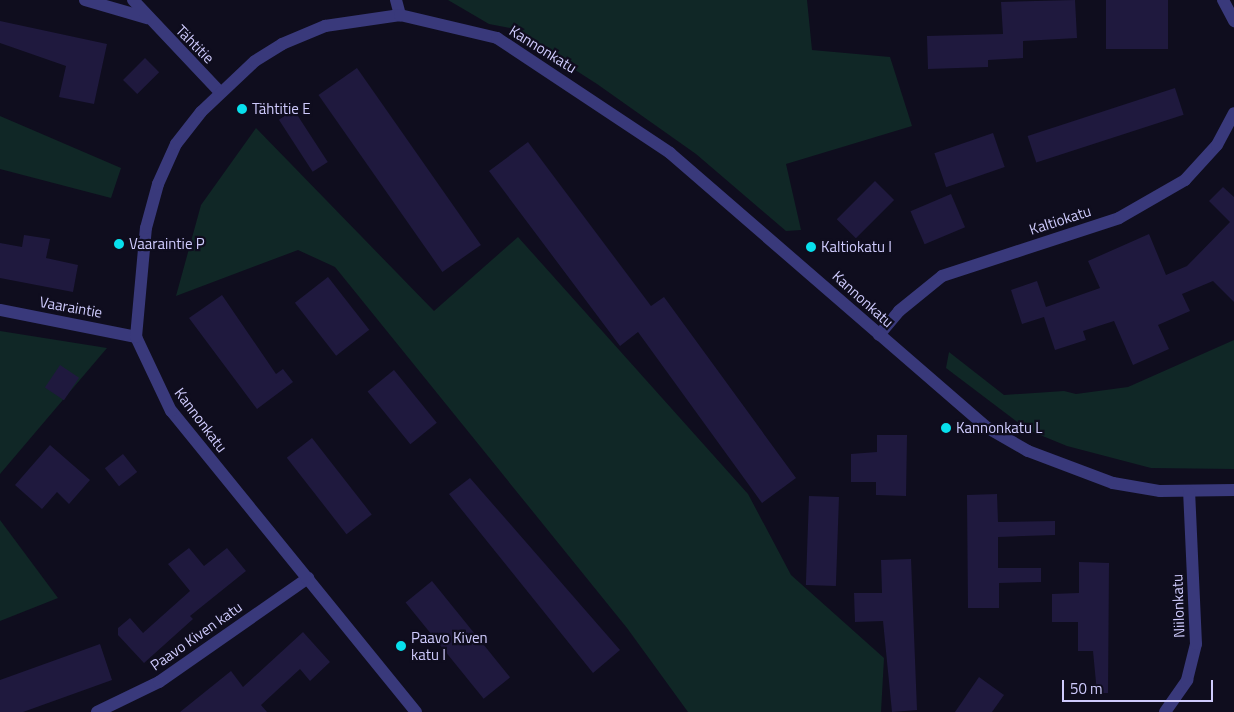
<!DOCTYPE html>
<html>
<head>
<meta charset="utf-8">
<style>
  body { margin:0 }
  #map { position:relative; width:1234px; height:712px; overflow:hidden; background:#0f0d1e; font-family:"Titillium Web",sans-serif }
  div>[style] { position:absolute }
  .green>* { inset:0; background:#102726 }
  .building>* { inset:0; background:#1f193e; transform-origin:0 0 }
  .minor>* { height:12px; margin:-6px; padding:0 6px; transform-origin:6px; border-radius:6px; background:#39397b }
  .dots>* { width:14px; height:14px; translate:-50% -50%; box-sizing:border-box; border:2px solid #0f0d1e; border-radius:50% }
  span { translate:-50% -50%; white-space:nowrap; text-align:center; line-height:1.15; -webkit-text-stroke:4.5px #0f0d1e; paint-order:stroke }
  .street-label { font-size:15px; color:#cfcbfd }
  .poi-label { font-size:15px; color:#cfcbfd }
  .left { translate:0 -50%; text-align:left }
  .scale { position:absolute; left:1062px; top:680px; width:151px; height:22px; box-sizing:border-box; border:2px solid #cfcbfd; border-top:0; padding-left:6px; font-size:15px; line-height:18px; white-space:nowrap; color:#cfcbfd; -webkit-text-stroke:4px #0f0d1e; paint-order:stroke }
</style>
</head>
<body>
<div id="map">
  <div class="green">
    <div style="clip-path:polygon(448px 0,807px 0,812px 50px,890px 57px,912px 126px,786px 164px,801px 230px,786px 231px,696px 154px,597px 84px,510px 28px,489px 24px)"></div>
    <div style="clip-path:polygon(0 116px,121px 168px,111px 198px,0 169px)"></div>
    <div style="clip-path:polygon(256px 128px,434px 311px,518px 237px,748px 494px,791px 575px,884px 658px,881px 712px,688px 712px,627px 628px,335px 267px,298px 250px,176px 296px,201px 205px)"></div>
    <div style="clip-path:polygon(0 331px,107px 348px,0 474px)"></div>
    <div style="clip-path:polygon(1234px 340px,1234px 469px,1151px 468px,1067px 446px,1028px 430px,946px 368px,949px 352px,1004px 395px,1064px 391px,1076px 394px,1128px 387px)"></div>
    <div style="clip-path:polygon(0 520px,58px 598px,0 621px)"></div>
  </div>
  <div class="building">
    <div style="clip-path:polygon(1075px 0,1077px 38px,1023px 41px,1023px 58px,988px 60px,988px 67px,928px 69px,927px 36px,1003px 34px,1001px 2px)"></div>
    <div style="left:1106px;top:0;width:62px;height:49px"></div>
    <div style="clip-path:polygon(0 21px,107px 44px,94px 104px,59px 97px,66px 66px,0 43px)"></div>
    <div style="left:145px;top:58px;width:20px;height:31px;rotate:45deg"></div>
    <div style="left:357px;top:68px;width:216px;height:47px;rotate:55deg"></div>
    <div style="left:1175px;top:88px;width:28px;height:155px;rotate:72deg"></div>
    <div style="left:294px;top:110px;width:62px;height:18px;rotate:57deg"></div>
    <div style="left:993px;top:133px;width:36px;height:62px;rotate:71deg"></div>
    <div style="clip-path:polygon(528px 142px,651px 306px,664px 297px,796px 478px,762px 503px,638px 332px,620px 346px,489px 171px)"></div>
    <div style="left:875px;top:181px;width:27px;height:54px;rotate:45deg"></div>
    <div style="clip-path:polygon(1223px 187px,1234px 197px,1234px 302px,1213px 281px,1182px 294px,1190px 311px,1158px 325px,1169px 349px,1133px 365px,1114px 321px,1083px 331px,1086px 340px,1055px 350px,1044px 317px,1022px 324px,1011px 290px,1037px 281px,1046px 307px,1100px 288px,1088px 261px,1149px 234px,1166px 275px,1187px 266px,1230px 222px,1209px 201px)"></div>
    <div style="left:951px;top:194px;width:36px;height:44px;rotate:67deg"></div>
    <div style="clip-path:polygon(24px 235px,50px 239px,46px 258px,78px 265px,73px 292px,0 278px,0 243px,22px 247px)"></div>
    <div style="left:328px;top:277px;width:67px;height:42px;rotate:52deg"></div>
    <div style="clip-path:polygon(222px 295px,276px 374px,283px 369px,293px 382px,257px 409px,189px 318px)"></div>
    <div style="left:60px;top:365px;width:23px;height:27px;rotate:34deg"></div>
    <div style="left:394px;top:370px;width:68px;height:34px;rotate:51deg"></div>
    <div style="clip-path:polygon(877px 435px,907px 435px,906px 496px,876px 495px,876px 482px,851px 482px,851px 454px,877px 452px)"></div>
    <div style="left:312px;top:438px;width:97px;height:32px;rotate:52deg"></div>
    <div style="clip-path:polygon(50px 445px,90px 480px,69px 504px,57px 492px,42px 509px,15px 485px)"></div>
    <div style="left:123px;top:454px;width:23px;height:23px;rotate:52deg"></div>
    <div style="clip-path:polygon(470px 478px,620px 650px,593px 673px,449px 494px)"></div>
    <div style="clip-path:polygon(997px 494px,998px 522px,1055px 521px,1055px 535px,998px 537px,998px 568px,1041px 568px,1041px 582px,999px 583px,999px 608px,968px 608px,967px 495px)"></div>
    <div style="left:809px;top:496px;width:30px;height:89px;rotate:2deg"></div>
    <div style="clip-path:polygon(189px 548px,204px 566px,227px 548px,246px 571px,190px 616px,193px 619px,144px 663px,118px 635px,118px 628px,130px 618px,143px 633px,190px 591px,168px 564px)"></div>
    <div style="clip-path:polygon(911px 559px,917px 710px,892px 712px,883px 621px,855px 622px,854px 593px,882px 593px,881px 560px)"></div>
    <div style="clip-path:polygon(1079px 562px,1109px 563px,1108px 693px,1097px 693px,1093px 651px,1078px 651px,1078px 622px,1052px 622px,1052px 594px,1079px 593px)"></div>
    <div style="left:432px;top:581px;width:124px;height:34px;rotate:51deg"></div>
    <div style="clip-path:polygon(303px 632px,330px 662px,310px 681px,300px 669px,261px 705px,267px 712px,180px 712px,231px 671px,243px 687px)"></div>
    <div style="clip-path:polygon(100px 644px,112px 680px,23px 712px,0 712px,0 680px)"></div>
    <div style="clip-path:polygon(979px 677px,1004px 695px,992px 712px,955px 712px)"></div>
  </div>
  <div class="minor">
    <div style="left:85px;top:0;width:65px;rotate:16.2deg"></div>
    <div style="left:133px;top:0;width:127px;rotate:46.6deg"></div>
    <div style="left:396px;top:0;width:16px;rotate:75deg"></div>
    <div style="left:1223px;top:0;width:24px;rotate:62deg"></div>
    <div style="left:0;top:310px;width:139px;rotate:11.2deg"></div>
    <div style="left:879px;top:335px;width:31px;rotate:-50deg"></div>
    <div style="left:899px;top:311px;width:55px;rotate:-39.1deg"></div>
    <div style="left:942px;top:276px;width:186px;rotate:-18.1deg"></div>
    <div style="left:1119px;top:218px;width:76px;rotate:-29.9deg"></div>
    <div style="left:1185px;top:180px;width:47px;rotate:-47.6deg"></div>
    <div style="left:1217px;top:145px;width:36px;rotate:-62deg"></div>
    <div style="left:97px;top:712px;width:69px;rotate:-25.8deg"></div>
    <div style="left:159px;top:682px;width:182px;rotate:-34.9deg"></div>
    <div style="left:416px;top:712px;width:388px;rotate:-129.1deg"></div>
    <div style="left:171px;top:411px;width:82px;rotate:-115.3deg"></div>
    <div style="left:136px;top:337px;width:109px;rotate:-84.8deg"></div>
    <div style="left:146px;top:228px;width:46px;rotate:-74.7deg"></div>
    <div style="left:158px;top:184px;width:44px;rotate:-65.8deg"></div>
    <div style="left:176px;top:144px;width:41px;rotate:-52deg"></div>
    <div style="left:201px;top:112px;width:74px;rotate:-43.4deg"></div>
    <div style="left:255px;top:61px;width:32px;rotate:-32deg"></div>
    <div style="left:282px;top:44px;width:47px;rotate:-22.7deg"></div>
    <div style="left:325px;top:26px;width:76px;rotate:-8.3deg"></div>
    <div style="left:400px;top:15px;width:100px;rotate:13.3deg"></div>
    <div style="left:497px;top:38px;width:208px;rotate:33.6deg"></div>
    <div style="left:670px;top:153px;width:420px;rotate:40.9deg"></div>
    <div style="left:988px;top:428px;width:46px;rotate:29.9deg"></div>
    <div style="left:1028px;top:451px;width:91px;rotate:20.6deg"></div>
    <div style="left:1113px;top:483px;width:48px;rotate:9.7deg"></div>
    <div style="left:1160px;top:491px;width:74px;rotate:-0.8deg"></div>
    <div style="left:1165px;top:712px;width:39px;rotate:-55deg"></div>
    <div style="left:1187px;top:680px;width:37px;rotate:-76deg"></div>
    <div style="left:1196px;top:644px;width:152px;rotate:-92.6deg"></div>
  </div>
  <div class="dots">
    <div style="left:242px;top:109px;background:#08e0ed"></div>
    <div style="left:119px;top:244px;background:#08e0ed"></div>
    <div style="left:811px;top:247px;background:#08e0ed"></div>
    <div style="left:946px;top:428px;background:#08e0ed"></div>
    <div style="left:401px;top:646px;background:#08e0ed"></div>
  </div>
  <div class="street-label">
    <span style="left:195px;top:44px;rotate:45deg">Tähtitie</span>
    <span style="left:543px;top:49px;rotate:32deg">Kannonkatu</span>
    <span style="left:1060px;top:220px;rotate:-18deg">Kaltiokatu</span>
    <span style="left:863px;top:299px;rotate:42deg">Kannonkatu</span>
    <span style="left:71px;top:307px;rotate:10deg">Vaaraintie</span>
    <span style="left:201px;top:420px;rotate:53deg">Kannonkatu</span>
    <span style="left:1178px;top:606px;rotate:-92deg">Niilonkatu</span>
    <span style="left:196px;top:636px;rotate:-35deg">Paavo Kiven katu</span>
  </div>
  <div class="poi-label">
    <span class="left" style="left:252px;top:109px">Tähtitie E</span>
    <span class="left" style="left:129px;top:244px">Vaaraintie P</span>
    <span class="left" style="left:821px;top:247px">Kaltiokatu I</span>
    <span class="left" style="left:956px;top:428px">Kannonkatu L</span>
    <span class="left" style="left:411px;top:646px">Paavo Kiven<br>katu I</span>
  </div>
  <div class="scale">50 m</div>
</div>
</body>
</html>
